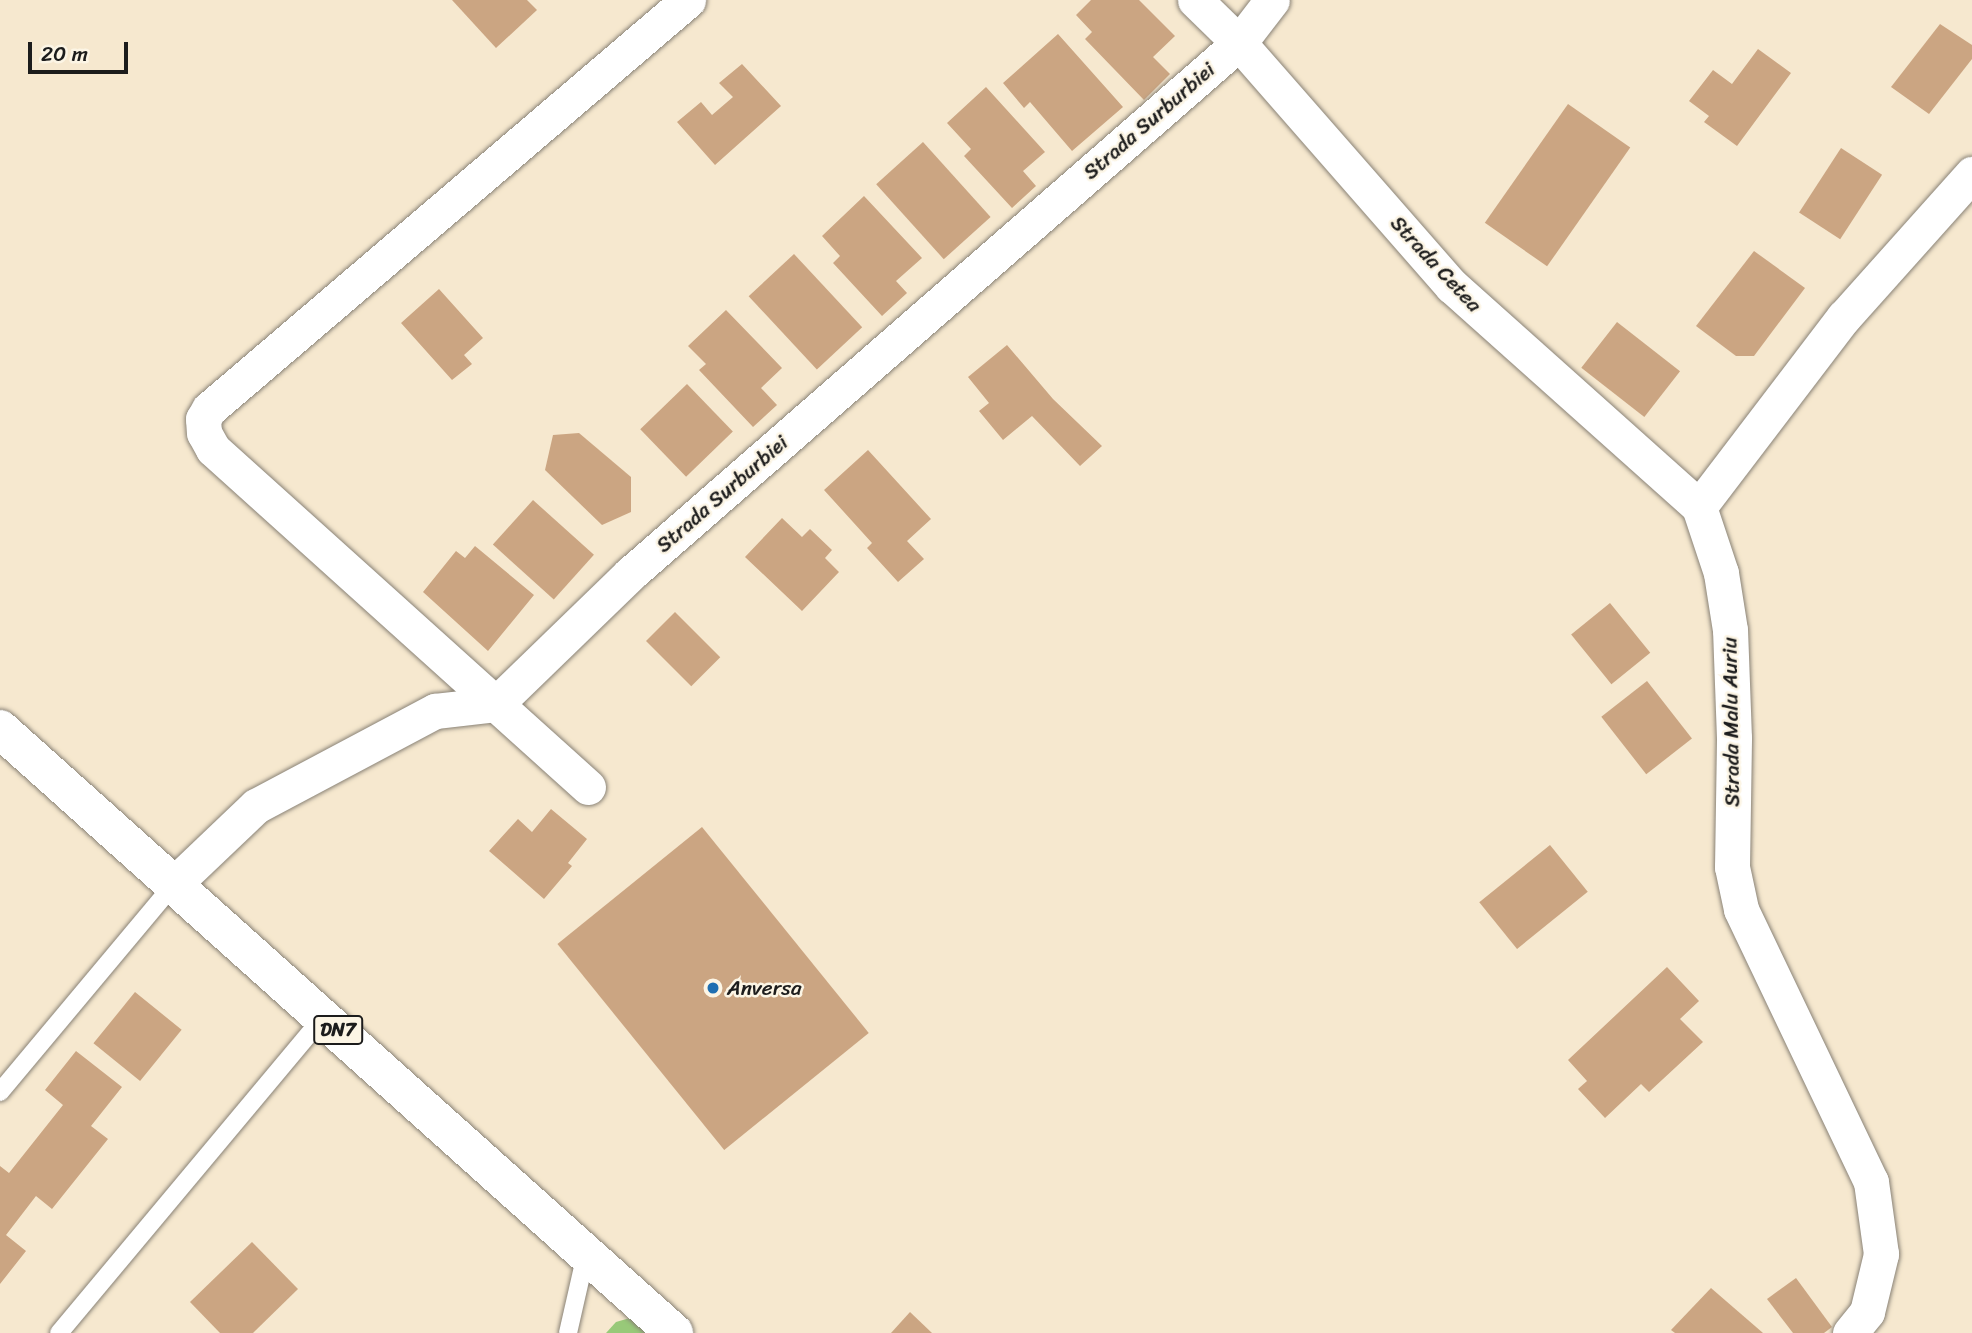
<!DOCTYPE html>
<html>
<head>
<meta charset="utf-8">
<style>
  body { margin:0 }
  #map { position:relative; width:1972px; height:1333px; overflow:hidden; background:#f6e8cf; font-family:Sriracha,sans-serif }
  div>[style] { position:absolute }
  .green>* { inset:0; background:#98c979 }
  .building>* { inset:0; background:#cba582; transform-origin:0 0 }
  .roads { filter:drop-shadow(0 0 2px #898276) drop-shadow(0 0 2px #898276) }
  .lane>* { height:18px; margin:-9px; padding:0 9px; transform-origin:9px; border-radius:9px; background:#fff }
  .street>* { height:35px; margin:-17.5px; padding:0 17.5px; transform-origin:17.5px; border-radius:17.5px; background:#fff }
  .primary>* { height:38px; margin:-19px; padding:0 19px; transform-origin:19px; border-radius:19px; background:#fff }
  .dots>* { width:19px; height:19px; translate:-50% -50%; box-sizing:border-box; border:4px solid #fcf5e5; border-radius:50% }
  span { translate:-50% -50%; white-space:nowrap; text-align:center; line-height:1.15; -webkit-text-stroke:5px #fcf5e5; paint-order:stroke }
  .shield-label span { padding:2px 5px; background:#fcf5e5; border:2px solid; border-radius:5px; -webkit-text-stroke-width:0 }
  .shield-label { font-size:19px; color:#1c1c1c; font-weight:700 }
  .street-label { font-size:21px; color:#1c1c1c }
  .poi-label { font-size:21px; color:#1c1c1c }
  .left { translate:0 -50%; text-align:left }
  .scale { position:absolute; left:28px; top:42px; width:100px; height:32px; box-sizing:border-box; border:4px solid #1c1c1c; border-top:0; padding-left:9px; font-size:21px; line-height:24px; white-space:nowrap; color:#1c1c1c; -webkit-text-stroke:5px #fcf5e5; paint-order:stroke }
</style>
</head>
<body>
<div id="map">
  <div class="green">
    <div style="clip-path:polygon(630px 1318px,656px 1333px,606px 1333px,616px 1322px)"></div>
  </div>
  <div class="building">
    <div style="clip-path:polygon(452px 0,527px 0,537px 10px,496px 48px)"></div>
    <div style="clip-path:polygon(1091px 0,1139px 0,1175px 36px,1153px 57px,1170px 74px,1144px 100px,1085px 39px,1092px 32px,1076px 15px)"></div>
    <div style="clip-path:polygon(1940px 24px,1972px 45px,1972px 59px,1929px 114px,1891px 87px)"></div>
    <div style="clip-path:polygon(1058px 34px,1123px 107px,1072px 151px,1030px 102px,1024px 108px,1003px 83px)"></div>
    <div style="clip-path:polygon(1758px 49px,1791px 73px,1737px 146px,1704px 122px,1709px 116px,1689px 101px,1713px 70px,1732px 84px)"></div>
    <div style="clip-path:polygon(742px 64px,781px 106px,715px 165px,677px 122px,701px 102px,712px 115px,733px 97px,719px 83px)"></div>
    <div style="clip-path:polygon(986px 87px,1045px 152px,1023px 171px,1036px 186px,1012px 208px,964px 156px,971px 149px,947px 123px)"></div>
    <div style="left:1568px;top:104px;width:76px;height:145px;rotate:35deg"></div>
    <div style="left:923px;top:142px;width:101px;height:63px;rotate:48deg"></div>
    <div style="left:1841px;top:148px;width:49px;height:77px;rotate:33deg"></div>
    <div style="clip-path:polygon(864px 196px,922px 258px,896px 281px,907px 293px,882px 316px,833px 263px,840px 256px,822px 236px)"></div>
    <div style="clip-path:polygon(1754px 251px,1805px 288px,1754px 356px,1736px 356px,1696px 326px)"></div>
    <div style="left:794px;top:254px;width:100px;height:62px;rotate:47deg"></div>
    <div style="clip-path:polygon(439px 289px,483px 338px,464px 355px,472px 364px,452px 380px,401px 323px)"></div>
    <div style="clip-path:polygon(726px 310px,782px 368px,761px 388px,777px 405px,753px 427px,699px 370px,706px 364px,688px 346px)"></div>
    <div style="left:1617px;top:322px;width:80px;height:58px;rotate:38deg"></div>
    <div style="clip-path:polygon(1007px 345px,1053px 399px,1102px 446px,1080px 466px,1032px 416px,1003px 440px,979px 411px,989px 403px,968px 377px)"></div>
    <div style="left:687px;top:384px;width:66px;height:65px;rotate:46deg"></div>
    <div style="clip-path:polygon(579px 433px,631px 477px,631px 512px,602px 525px,545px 470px,553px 435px)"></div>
    <div style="clip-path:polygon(868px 450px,931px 519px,907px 541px,924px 559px,898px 582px,867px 548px,872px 543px,824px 490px)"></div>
    <div style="left:533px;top:500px;width:82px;height:60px;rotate:42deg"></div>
    <div style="clip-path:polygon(782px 518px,802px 537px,810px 529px,832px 550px,825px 558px,839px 572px,802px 611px,745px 557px)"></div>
    <div style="clip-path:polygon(475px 546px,534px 595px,488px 651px,423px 592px,456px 551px,465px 558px)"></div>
    <div style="left:1610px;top:603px;width:64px;height:50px;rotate:51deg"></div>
    <div style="left:675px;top:612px;width:64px;height:41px;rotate:45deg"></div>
    <div style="left:1647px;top:681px;width:73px;height:58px;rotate:52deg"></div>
    <div style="clip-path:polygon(551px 809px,587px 839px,568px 863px,572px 866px,544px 899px,489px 851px,518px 819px,532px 832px)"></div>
    <div style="left:702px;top:827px;width:265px;height:186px;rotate:51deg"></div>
    <div style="left:1550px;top:845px;width:60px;height:91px;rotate:51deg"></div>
    <div style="clip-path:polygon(1667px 967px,1699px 1001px,1680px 1019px,1703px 1042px,1649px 1092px,1641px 1084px,1605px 1118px,1578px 1089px,1587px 1081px,1568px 1060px)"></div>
    <div style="left:135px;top:992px;width:60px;height:66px;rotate:39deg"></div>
    <div style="clip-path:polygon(76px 1051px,122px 1087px,91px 1126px,108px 1139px,52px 1209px,36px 1196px,6px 1235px,26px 1251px,0 1284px,0 1166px,9px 1173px,63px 1105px,45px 1090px)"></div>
    <div style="clip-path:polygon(252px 1242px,298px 1289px,253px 1333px,220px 1333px,190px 1302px)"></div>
    <div style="clip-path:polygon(1796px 1278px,1832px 1327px,1824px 1333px,1793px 1333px,1767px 1299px)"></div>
    <div style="clip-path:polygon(1711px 1288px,1763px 1333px,1675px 1333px,1671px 1330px)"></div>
    <div style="clip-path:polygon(910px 1312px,932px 1333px,891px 1333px)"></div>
  </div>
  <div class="roads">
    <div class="lane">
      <div style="left:0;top:1092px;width:271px;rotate:-50.1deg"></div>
      <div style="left:59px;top:1333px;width:412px;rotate:-50.1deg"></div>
      <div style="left:568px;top:1333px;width:81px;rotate:-77.2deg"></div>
    </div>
    <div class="street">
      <div style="left:1195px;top:0;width:62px;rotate:44.3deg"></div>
      <div style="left:1239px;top:43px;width:323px;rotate:48.8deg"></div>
      <div style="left:1452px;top:286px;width:331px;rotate:41.8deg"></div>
      <div style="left:588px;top:787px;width:505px;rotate:-137.97deg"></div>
      <div style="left:213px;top:449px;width:18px;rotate:-119deg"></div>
      <div style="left:204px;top:433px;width:14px;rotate:-94deg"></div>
      <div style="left:203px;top:419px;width:12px;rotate:-59deg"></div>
      <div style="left:209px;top:409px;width:630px;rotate:-40.49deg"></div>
      <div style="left:174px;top:884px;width:113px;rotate:-43.6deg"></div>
      <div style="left:256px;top:806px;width:203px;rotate:-28deg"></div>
      <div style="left:435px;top:711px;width:61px;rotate:-6.5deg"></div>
      <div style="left:496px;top:704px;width:187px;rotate:-44.1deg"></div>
      <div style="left:630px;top:574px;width:808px;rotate:-41.09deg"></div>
      <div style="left:1239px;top:43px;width:54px;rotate:-52.5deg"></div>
      <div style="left:1850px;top:1333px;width:27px;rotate:-51deg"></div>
      <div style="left:1867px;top:1312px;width:60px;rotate:-76.4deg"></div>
      <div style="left:1881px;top:1254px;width:73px;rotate:-97.9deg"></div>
      <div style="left:1871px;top:1182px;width:302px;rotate:-115.5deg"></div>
      <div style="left:1741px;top:909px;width:43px;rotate:-102.1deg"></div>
      <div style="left:1732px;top:867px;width:129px;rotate:-89.1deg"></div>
      <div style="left:1734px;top:738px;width:108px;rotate:-92.1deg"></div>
      <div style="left:1730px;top:630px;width:58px;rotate:-99deg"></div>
      <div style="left:1721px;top:573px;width:70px;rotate:-108.4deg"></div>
      <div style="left:1699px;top:507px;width:239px;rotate:-52.7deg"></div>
      <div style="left:1844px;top:317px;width:192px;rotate:-48.2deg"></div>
    </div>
    <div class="primary">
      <div style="left:0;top:729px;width:905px;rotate:41.86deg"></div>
    </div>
  </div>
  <div class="dots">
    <div style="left:713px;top:988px;background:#1f6fb2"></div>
  </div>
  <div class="shield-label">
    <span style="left:338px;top:1030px">DN7</span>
  </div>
  <div class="street-label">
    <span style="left:1149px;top:121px;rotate:-41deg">Strada Surburbiei</span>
    <span style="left:1436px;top:264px;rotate:47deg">Strada Cetea</span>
    <span style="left:722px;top:494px;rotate:-41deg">Strada Surburbiei</span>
    <span style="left:1731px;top:722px;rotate:-91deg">Strada Malu Auriu</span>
  </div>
  <div class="poi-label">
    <span class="left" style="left:727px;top:988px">Anversa</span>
  </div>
  <div class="scale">20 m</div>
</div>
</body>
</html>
